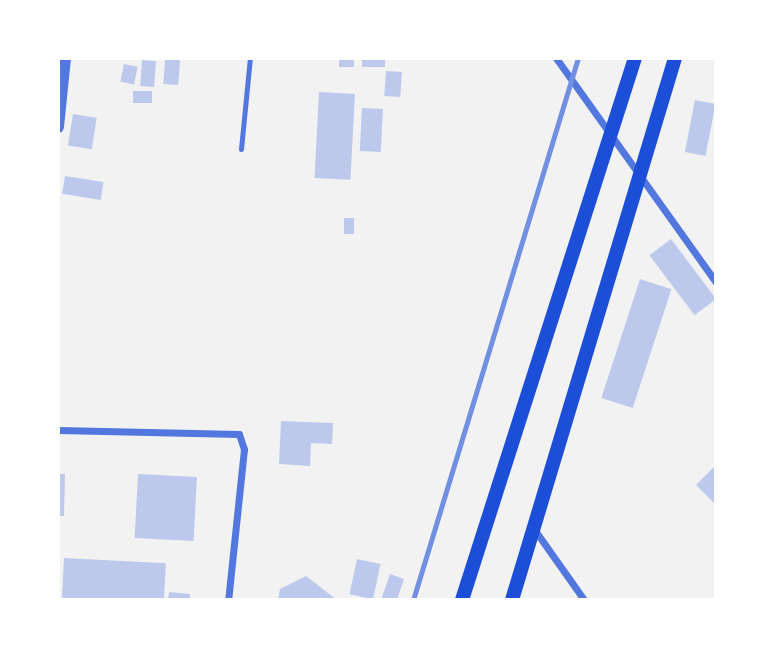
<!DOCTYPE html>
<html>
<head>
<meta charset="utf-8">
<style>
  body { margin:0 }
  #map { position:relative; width:774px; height:658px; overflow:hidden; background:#f2f2f2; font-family:Spectral,serif }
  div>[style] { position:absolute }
  .building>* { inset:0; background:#bdc9ec; transform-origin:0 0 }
  .service>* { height:5px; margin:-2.5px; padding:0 2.5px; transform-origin:2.5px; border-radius:2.5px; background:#5277de }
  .minor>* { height:7px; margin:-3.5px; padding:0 3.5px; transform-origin:3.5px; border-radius:3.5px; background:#5277de }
  .tertiary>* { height:12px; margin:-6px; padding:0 6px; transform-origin:6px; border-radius:6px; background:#5277de }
  .secondary>* { height:14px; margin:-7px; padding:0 7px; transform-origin:7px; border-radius:7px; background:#1d4ed8 }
  .rail>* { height:5px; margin:-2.5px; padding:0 2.5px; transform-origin:2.5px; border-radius:2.5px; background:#7290e2 }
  span { translate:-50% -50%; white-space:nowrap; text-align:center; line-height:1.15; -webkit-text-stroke:7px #fff; paint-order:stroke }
  .frame { position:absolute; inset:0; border:60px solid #fff; pointer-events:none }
</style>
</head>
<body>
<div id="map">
  <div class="building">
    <div style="left:339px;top:58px;width:15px;height:9px"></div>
    <div style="left:362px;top:58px;width:23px;height:9px"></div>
    <div style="left:165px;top:59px;width:15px;height:25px;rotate:4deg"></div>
    <div style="left:142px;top:60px;width:14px;height:26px;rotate:4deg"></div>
    <div style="left:124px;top:64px;width:14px;height:18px;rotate:12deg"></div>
    <div style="left:386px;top:71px;width:16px;height:25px;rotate:4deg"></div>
    <div style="left:133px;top:91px;width:19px;height:12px"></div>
    <div style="left:319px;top:92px;width:36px;height:86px;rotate:3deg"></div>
    <div style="left:695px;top:100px;width:21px;height:53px;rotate:11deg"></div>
    <div style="left:362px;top:108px;width:21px;height:43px;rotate:3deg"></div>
    <div style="left:73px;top:114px;width:24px;height:32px;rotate:9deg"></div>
    <div style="left:65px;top:176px;width:39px;height:18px;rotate:9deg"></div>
    <div style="left:344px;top:218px;width:10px;height:16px"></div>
    <div style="left:671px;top:239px;width:75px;height:27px;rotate:53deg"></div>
    <div style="left:640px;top:279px;width:33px;height:125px;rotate:18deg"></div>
    <div style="clip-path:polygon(281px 421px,333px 423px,332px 444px,311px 443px,310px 466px,279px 464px)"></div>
    <div style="clip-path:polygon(716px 465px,716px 505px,696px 485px)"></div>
    <div style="clip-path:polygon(58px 474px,65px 474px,64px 516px,58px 516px)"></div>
    <div style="left:138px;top:474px;width:59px;height:64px;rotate:3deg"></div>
    <div style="left:64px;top:558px;width:102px;height:42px;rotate:3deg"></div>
    <div style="left:357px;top:559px;width:24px;height:36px;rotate:12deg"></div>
    <div style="clip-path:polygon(390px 574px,404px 579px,397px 600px,381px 600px)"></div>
    <div style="clip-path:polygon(306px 576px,337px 600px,278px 600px,280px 589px)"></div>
    <div style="clip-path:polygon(169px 592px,190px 594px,190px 600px,168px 600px)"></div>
  </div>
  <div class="service">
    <div style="left:241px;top:149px;width:91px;rotate:-84.4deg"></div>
  </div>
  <div class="minor">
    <div style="left:556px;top:58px;width:275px;rotate:54.5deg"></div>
    <div style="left:58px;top:430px;width:181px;rotate:1.3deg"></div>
    <div style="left:239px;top:434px;width:16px;rotate:72deg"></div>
    <div style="left:244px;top:449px;width:152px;rotate:96deg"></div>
    <div style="left:534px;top:529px;width:87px;rotate:54.8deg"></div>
  </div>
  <div class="tertiary">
    <div style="left:58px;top:127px;width:69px;rotate:-84.2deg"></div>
  </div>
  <div class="secondary">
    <div style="left:462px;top:600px;width:569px;rotate:-72.3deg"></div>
    <div style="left:512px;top:600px;width:566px;rotate:-73.26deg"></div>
  </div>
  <div class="rail">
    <div style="left:413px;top:600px;width:567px;rotate:-73.07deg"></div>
  </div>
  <div class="frame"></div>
</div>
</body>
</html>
